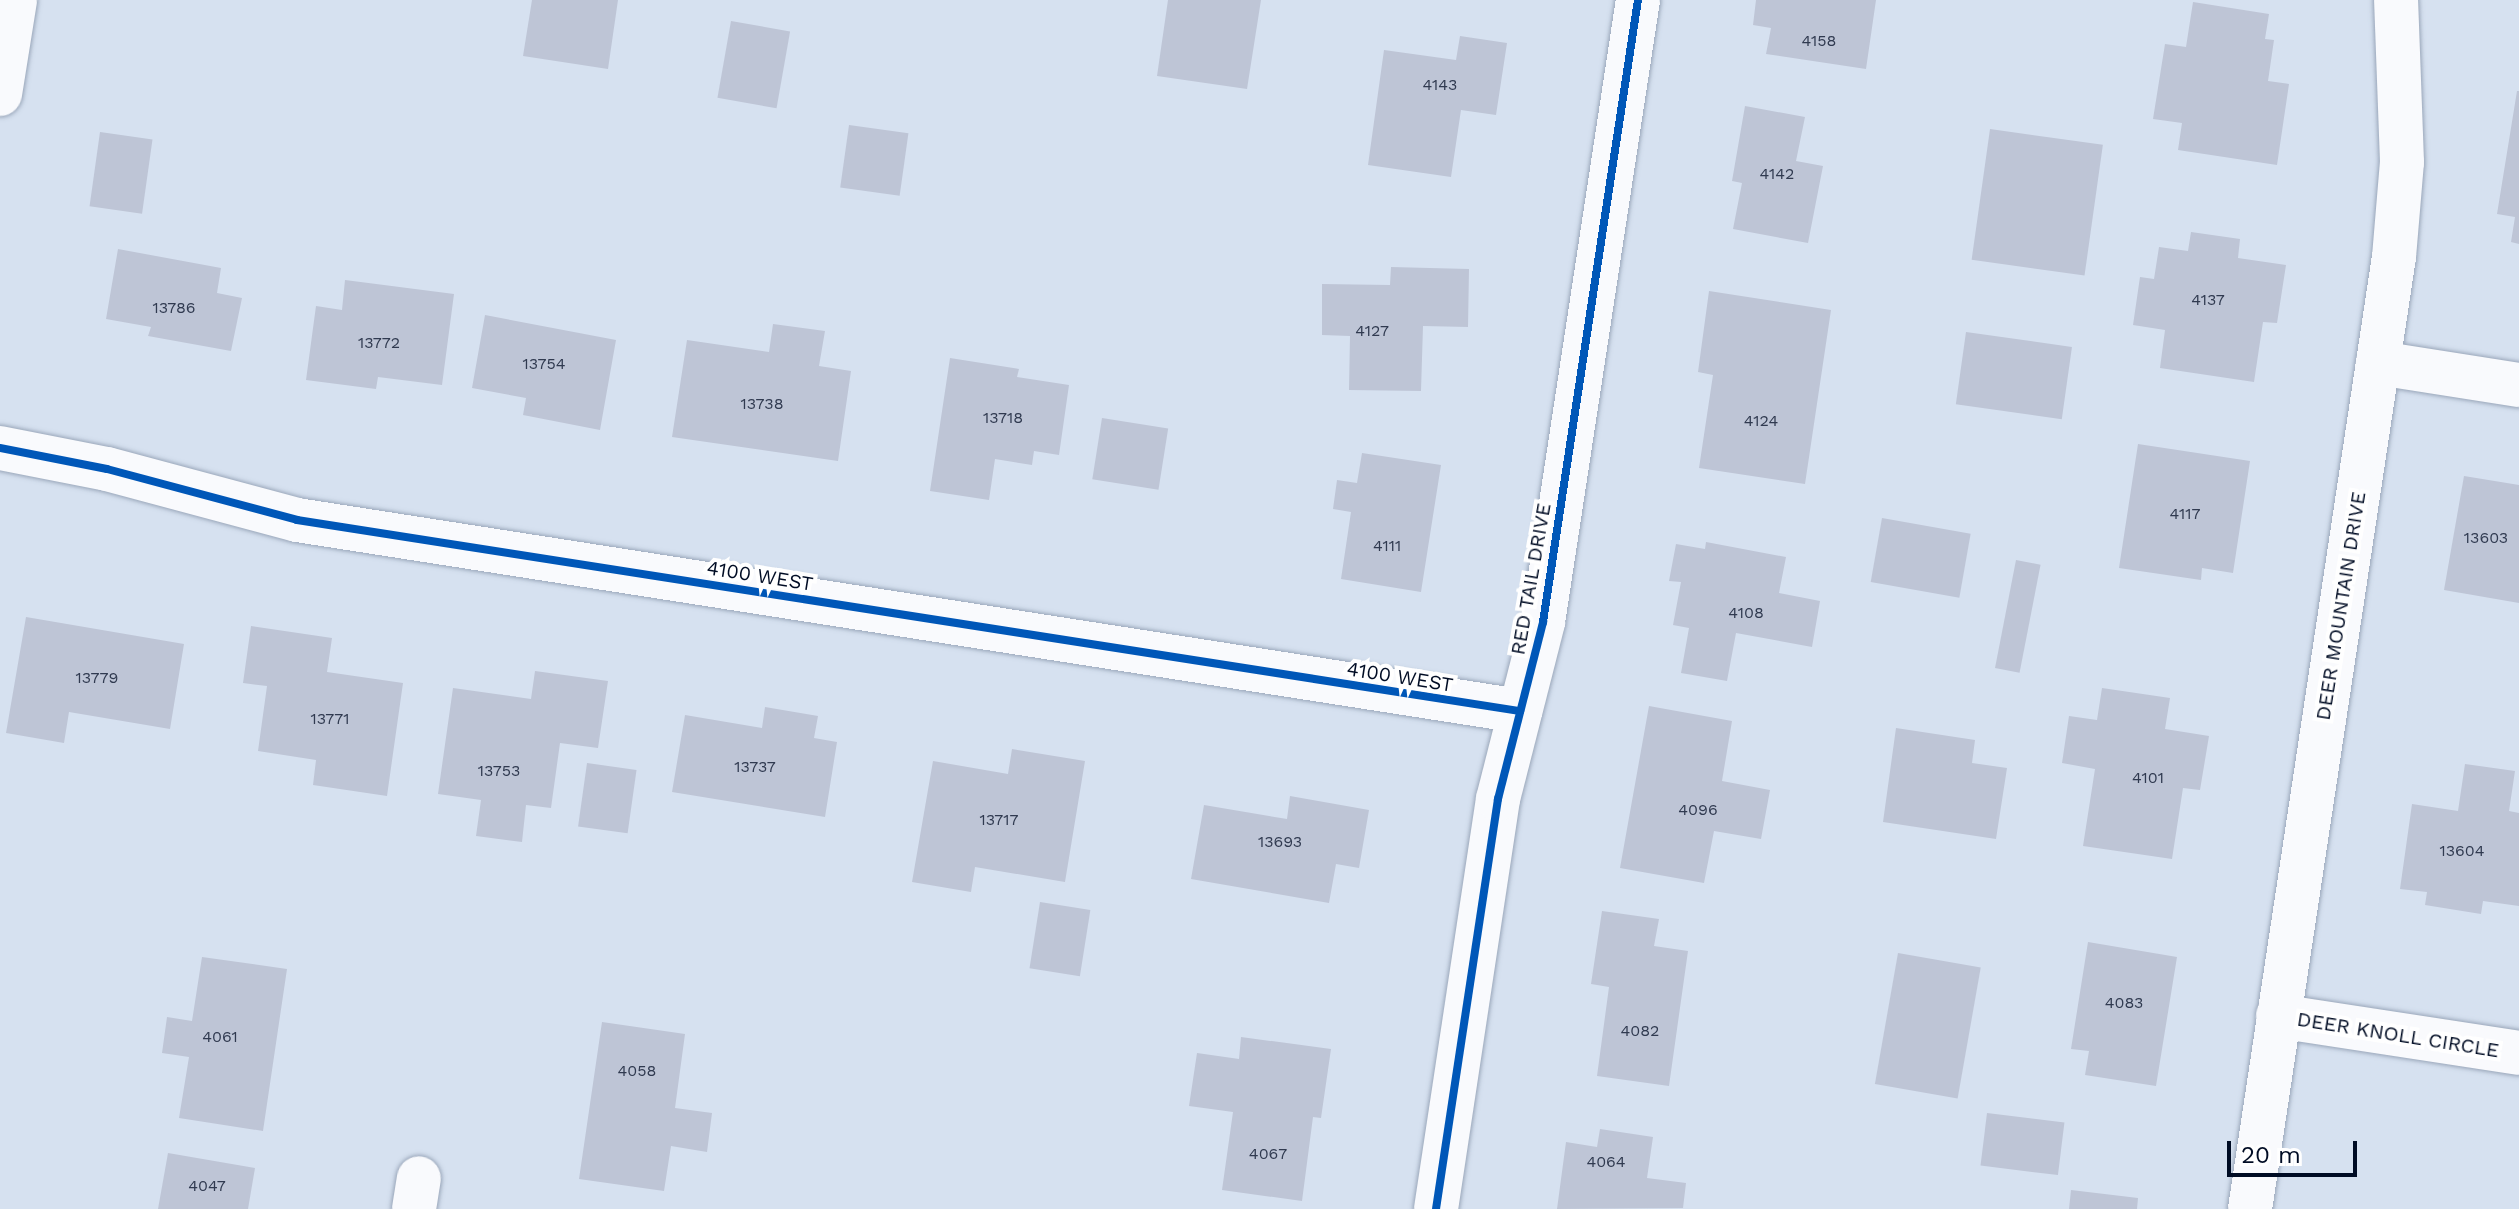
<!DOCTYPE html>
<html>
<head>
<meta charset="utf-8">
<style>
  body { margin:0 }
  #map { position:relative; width:2519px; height:1209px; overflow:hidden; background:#d6e1f0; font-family:"Work Sans",sans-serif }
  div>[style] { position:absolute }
  .building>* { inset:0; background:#bec5d6; transform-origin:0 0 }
  .roads { filter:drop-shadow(0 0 2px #9aa7ba) drop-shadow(0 0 2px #9aa7ba) }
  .minor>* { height:44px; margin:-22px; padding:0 22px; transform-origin:22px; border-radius:22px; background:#f9fafd }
  .cycleway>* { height:8px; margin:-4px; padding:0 4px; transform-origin:4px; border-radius:4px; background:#0057b8 }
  span { translate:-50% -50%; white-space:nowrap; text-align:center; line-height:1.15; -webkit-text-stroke:8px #fff; paint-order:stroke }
  .number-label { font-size:16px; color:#303a50 }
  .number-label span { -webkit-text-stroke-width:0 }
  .street-label { font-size:20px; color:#000c24 }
  .scale { position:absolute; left:2227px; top:1141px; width:130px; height:36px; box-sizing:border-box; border:4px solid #000c24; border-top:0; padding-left:10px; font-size:24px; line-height:28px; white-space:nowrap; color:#000c24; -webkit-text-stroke:6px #fff; paint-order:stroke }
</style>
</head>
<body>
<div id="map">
  <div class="building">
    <div style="clip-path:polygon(532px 0,618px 0,608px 69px,523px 56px)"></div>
    <div style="clip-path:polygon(1168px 0,1261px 0,1247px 89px,1157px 76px)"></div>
    <div style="clip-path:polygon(1756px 0,1876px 0,1866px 69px,1766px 54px,1771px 28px,1753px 25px)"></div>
    <div style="clip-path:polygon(2193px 2px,2269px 14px,2265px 39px,2274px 40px,2268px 81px,2289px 84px,2277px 165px,2178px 150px,2182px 123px,2153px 119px,2165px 44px,2186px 47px)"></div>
    <div style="left:731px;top:21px;width:60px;height:78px;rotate:10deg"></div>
    <div style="clip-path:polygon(1460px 36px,1507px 43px,1496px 115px,1461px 110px,1451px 177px,1368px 165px,1384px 50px,1456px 60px)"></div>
    <div style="clip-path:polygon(2517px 91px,2519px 91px,2519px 244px,2511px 242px,2515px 217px,2497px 214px)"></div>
    <div style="clip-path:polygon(1745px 106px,1805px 117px,1796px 161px,1823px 166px,1808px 243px,1733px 229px,1742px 183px,1732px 181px)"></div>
    <div style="left:849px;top:125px;width:60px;height:63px;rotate:8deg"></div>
    <div style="left:1990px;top:129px;width:114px;height:132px;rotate:8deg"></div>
    <div style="left:100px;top:132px;width:53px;height:75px;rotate:8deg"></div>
    <div style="clip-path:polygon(2191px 232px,2240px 239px,2238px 258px,2286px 265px,2277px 323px,2263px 322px,2254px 382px,2160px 368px,2165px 330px,2133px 325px,2140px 277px,2154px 279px,2159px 247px,2188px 251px)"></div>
    <div style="clip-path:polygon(118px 249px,221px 268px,217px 293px,242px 298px,231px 351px,148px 336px,151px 327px,106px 319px)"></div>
    <div style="clip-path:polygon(1391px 267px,1469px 269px,1468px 327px,1423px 326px,1421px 391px,1349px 390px,1350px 336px,1322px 335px,1322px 284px,1390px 285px)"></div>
    <div style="clip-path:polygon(345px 280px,454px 294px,442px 385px,378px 377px,376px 389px,306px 380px,316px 306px,342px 310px)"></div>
    <div style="clip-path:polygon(1709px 291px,1831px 310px,1805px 484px,1699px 468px,1713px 375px,1698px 372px)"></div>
    <div style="clip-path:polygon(485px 315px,616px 340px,600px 430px,523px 415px,526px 398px,472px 388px)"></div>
    <div style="clip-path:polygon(773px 324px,825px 331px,819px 366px,851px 371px,838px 461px,672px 437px,687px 340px,769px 352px)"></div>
    <div style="left:1966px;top:332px;width:107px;height:73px;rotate:8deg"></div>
    <div style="clip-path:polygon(950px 358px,1019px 369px,1017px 377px,1069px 385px,1059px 455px,1034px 451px,1032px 465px,995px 459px,989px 500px,930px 491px)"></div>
    <div style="left:1102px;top:418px;width:67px;height:62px;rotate:9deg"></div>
    <div style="clip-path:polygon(2138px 444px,2250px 461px,2233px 573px,2202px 568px,2201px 580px,2119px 568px)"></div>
    <div style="clip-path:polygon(1362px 453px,1441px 465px,1421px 592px,1341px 579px,1351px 512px,1333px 509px,1337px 480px,1357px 483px)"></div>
    <div style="clip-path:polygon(2464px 476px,2519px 485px,2519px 603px,2444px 590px)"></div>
    <div style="left:1882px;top:518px;width:90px;height:65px;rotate:10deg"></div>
    <div style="clip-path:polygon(1706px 542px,1786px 557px,1779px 593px,1820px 601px,1812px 647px,1736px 633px,1727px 681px,1681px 673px,1689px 628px,1673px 625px,1681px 582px,1669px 581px,1676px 544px,1705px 549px)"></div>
    <div style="left:2016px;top:560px;width:25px;height:110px;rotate:11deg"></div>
    <div style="clip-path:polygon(26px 617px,184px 644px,170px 729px,69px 712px,64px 743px,6px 733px)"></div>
    <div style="clip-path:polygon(251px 626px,332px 638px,327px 672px,403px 683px,387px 796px,313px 785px,316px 760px,258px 751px,267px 686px,243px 683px)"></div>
    <div style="clip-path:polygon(535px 671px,608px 681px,598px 748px,560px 743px,551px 808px,526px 805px,522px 842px,476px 836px,481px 800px,438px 794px,453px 688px,531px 699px)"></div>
    <div style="clip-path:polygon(2102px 688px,2170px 698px,2165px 729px,2209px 736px,2200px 790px,2183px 788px,2172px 859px,2083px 846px,2095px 769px,2062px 763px,2069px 716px,2097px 720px)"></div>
    <div style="clip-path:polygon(1649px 706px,1732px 721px,1722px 781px,1770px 790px,1761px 839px,1714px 831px,1704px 883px,1620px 868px)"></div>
    <div style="clip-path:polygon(765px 707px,818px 716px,814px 738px,837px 742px,825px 817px,672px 792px,685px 715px,762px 728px)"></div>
    <div style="clip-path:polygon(1896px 728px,1975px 740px,1972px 763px,2007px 768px,1996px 839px,1883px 822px)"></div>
    <div style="clip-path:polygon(1012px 749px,1085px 761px,1065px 882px,975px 867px,971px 892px,912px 882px,933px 761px,1008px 774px)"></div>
    <div style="left:587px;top:763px;width:50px;height:64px;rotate:8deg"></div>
    <div style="clip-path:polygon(2465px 764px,2515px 771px,2509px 811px,2519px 813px,2519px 906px,2483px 901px,2481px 914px,2425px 905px,2427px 892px,2400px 889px,2412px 804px,2458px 811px)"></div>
    <div style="clip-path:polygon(1290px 796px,1369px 810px,1359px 868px,1336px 864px,1329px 903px,1191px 879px,1204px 805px,1287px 819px)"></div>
    <div style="left:1040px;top:902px;width:51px;height:67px;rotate:9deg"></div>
    <div style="clip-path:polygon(1602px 911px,1659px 919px,1654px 946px,1688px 951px,1669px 1086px,1597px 1076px,1609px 987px,1591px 984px)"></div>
    <div style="clip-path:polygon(2088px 942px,2177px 957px,2156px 1086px,2085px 1075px,2089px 1051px,2071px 1049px)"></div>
    <div style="left:1898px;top:953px;width:84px;height:133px;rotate:10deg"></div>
    <div style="clip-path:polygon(202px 957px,287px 969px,263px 1131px,179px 1118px,189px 1057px,162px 1053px,167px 1017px,192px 1021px)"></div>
    <div style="clip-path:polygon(602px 1022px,685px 1034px,675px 1108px,712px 1113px,707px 1152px,671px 1146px,664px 1191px,579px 1179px)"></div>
    <div style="clip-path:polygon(1241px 1037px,1331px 1049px,1321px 1118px,1313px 1117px,1302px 1201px,1222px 1190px,1233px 1112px,1189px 1106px,1197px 1053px,1239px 1059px)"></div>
    <div style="left:1987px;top:1113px;width:78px;height:53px;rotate:7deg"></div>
    <div style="clip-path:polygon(1600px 1129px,1653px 1137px,1647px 1178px,1686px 1183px,1683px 1208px,1557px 1209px,1566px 1142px,1597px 1147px)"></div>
    <div style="clip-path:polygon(168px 1153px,255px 1168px,248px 1209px,158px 1209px)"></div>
    <div style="clip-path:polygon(2071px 1190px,2138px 1198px,2137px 1209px,2069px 1209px)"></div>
  </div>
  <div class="roads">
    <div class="minor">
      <div style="left:0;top:94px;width:95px;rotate:-80.9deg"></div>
      <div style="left:2378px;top:363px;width:143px;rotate:8.9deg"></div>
      <div style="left:0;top:448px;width:109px;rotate:11.1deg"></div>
      <div style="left:107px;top:469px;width:197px;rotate:15deg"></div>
      <div style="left:297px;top:520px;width:1238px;rotate:8.88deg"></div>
      <div style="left:2278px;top:1016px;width:244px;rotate:8.7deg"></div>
      <div style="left:414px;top:1209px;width:31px;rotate:-81deg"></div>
      <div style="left:1436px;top:1209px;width:415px;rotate:-81.4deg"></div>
      <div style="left:1498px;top:799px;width:183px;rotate:-75.7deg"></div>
      <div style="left:1543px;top:622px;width:629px;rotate:-81.32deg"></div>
      <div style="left:2250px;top:1209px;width:963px;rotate:-81.4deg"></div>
      <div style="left:2394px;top:257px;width:95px;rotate:-85.2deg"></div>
      <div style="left:2402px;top:162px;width:162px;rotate:-92.1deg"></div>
    </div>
  </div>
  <div class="cycleway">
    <div style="left:0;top:448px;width:109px;rotate:11.1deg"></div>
    <div style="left:107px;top:469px;width:197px;rotate:15deg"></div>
    <div style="left:297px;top:520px;width:1238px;rotate:8.88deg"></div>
    <div style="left:1436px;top:1209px;width:415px;rotate:-81.4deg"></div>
    <div style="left:1498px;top:799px;width:183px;rotate:-75.7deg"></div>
    <div style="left:1543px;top:622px;width:629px;rotate:-81.32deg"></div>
  </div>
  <div class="number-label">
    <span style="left:1819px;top:41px">4158</span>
    <span style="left:1440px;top:85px">4143</span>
    <span style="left:1777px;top:174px">4142</span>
    <span style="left:2208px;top:300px">4137</span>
    <span style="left:174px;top:308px">13786</span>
    <span style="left:1372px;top:331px">4127</span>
    <span style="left:379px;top:343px">13772</span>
    <span style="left:544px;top:364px">13754</span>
    <span style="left:762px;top:404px">13738</span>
    <span style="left:1003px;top:418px">13718</span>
    <span style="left:1761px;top:421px">4124</span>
    <span style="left:2185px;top:514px">4117</span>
    <span style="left:2486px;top:538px">13603</span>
    <span style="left:1387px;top:546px">4111</span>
    <span style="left:1746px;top:613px">4108</span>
    <span style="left:97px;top:678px">13779</span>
    <span style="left:330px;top:719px">13771</span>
    <span style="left:755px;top:767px">13737</span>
    <span style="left:499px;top:771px">13753</span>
    <span style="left:2148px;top:778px">4101</span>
    <span style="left:1698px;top:810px">4096</span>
    <span style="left:999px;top:820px">13717</span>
    <span style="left:1280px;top:842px">13693</span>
    <span style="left:2462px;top:851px">13604</span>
    <span style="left:2124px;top:1003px">4083</span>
    <span style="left:1640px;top:1031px">4082</span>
    <span style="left:220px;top:1037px">4061</span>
    <span style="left:637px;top:1071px">4058</span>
    <span style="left:1268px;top:1154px">4067</span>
    <span style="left:1606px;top:1162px">4064</span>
    <span style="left:207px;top:1186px">4047</span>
  </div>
  <div class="street-label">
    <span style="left:760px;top:576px;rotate:9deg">4100 WEST</span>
    <span style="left:1531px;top:579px;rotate:-80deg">RED TAIL DRIVE</span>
    <span style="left:2341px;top:606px;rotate:-81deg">DEER MOUNTAIN DRIVE</span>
    <span style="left:1400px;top:677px;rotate:9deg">4100 WEST</span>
    <span style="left:2398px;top:1035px;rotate:9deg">DEER KNOLL CIRCLE</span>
  </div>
  <div class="scale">20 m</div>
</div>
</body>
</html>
